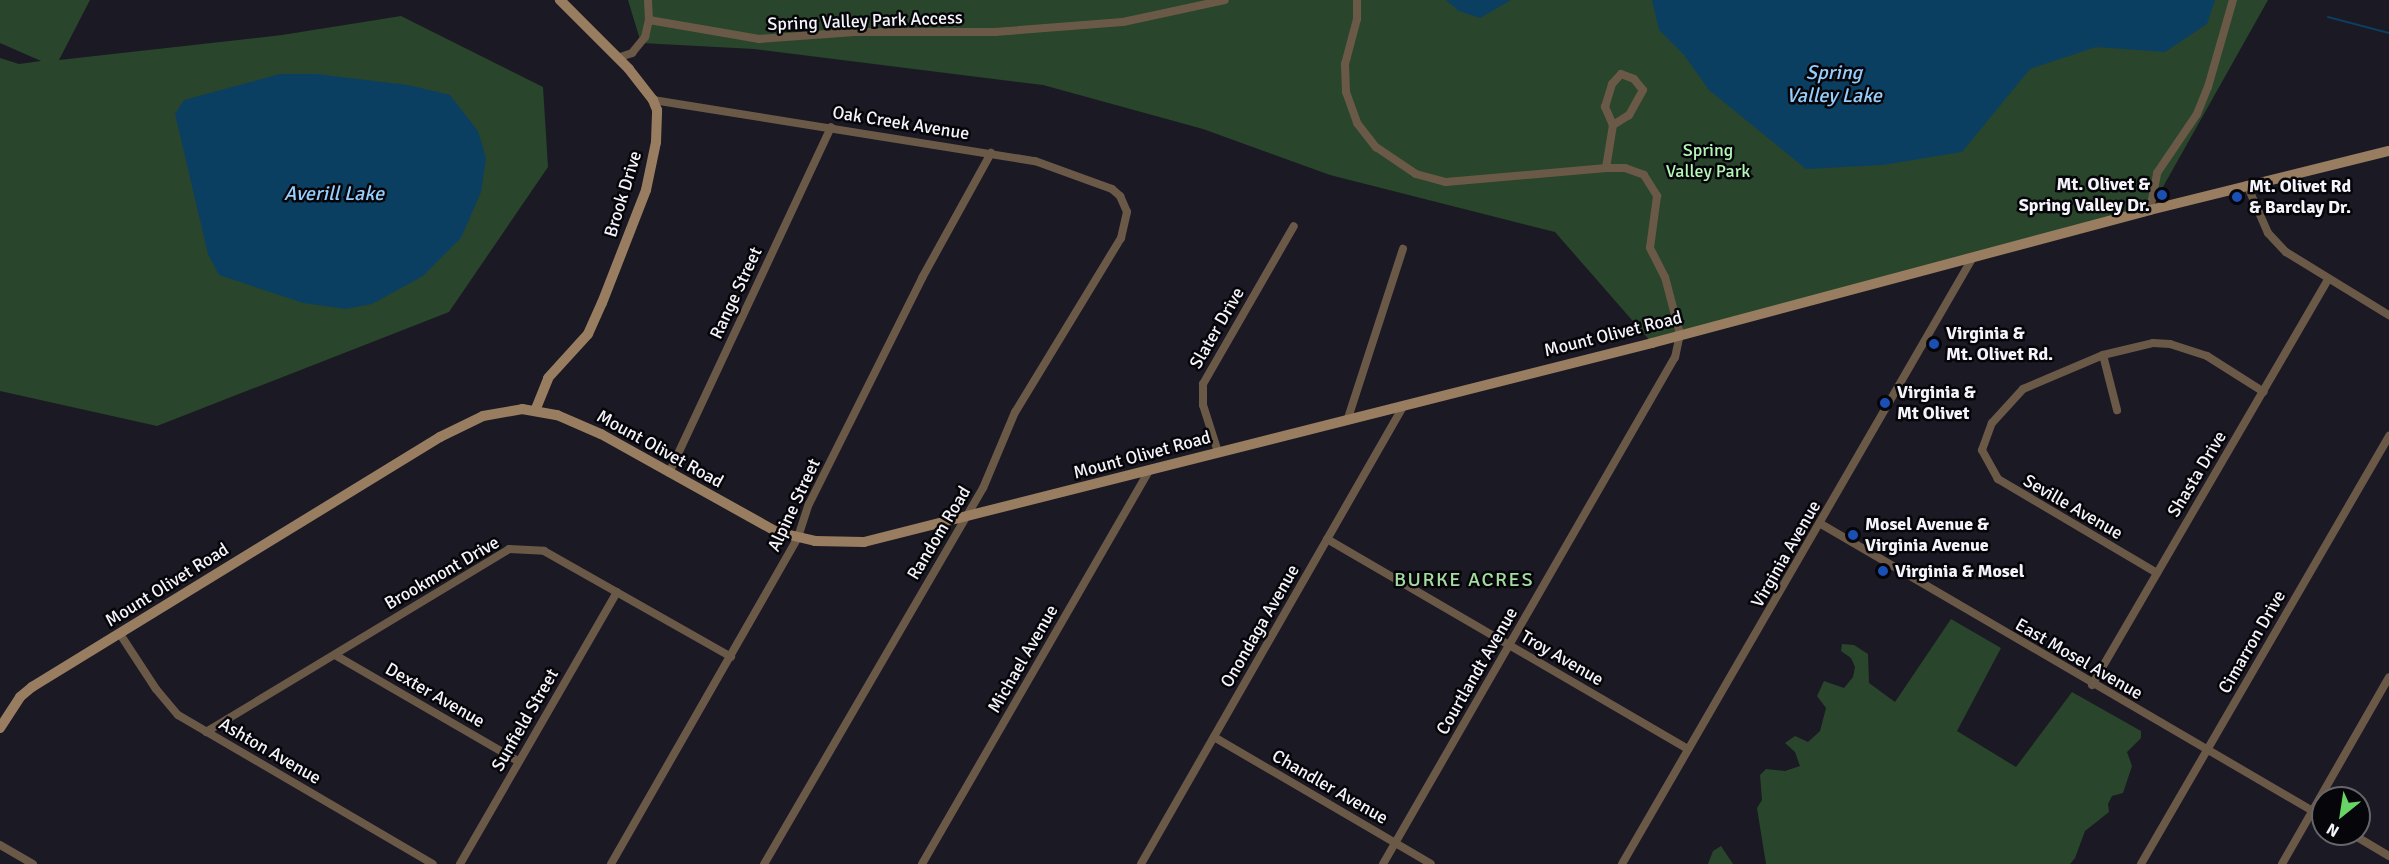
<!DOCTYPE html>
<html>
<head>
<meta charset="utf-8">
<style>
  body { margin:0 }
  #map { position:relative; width:2389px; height:864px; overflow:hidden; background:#1b1923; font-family:Signika,sans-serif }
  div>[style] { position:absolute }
  .green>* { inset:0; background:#29452b }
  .water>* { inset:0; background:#0b3f62 }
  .stream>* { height:2px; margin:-1px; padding:0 1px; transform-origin:1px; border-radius:1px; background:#0b3f62 }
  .street>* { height:8px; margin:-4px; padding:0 4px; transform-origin:4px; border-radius:4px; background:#6b5948 }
  .secondary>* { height:10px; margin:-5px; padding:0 5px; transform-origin:5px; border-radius:5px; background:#997d60 }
  .dots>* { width:16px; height:16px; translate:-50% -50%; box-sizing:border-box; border:3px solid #060509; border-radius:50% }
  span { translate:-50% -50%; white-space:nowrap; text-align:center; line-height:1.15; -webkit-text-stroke:5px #060509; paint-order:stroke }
  .street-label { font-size:18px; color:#f5f4fb }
  .park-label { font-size:18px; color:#b4f7b7 }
  .poi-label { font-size:18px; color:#f5f4fb; font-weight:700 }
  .right { translate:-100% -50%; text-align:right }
  .left { translate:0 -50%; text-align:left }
  .water-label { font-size:20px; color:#96cffd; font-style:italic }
  .neighbourhood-label { font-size:20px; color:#a3dba0; letter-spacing:1.5px }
  .north { position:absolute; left:2311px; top:786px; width:60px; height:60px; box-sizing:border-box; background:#060509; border:2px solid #66656a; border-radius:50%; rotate:210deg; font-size:16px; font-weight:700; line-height:24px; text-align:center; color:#f5f4fb }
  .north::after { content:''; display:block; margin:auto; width:21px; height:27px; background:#68d465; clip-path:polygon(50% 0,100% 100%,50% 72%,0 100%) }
</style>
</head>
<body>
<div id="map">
  <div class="green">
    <div style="clip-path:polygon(0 0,90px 0,59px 60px,282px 35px,401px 16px,543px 87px,548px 167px,449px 312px,157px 426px,0 391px,0 58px,19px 64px,41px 61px,0 43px)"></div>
    <div style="clip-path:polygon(628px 0,2268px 0,2150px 210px,1652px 343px,1555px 232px,1330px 175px,1203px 129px,1043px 85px,754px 49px,641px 43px)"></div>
    <div style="clip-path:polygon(1951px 619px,2001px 648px,1957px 731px,2016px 767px,2072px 692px,2141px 731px,2141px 738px,2127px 752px,2132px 766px,2123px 793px,2112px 796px,2108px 804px,2109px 812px,2085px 831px,2075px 858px,2070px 864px,1766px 864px,1757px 808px,1762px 800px,1760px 775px,1766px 769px,1785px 771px,1800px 766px,1795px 752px,1785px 743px,1795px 736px,1808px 742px,1820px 731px,1826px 708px,1817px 696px,1824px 681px,1844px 688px,1853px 677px,1855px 667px,1851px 658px,1841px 651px,1842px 644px,1854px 645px,1868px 654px,1869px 683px,1895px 702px)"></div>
    <div style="clip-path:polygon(1721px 846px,1733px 864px,1708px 864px,1713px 851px)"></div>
  </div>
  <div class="water">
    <div style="clip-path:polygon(1446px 0,1511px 0,1480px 18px,1459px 11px)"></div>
    <div style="clip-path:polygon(1652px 0,2215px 0,2207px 24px,2165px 52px,2096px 47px,2030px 69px,1962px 152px,1883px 165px,1806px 169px,1709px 90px,1684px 55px,1659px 30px)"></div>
    <div style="clip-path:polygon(280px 74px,316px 74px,408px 85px,450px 95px,478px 131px,486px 158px,481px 192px,461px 238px,423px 276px,372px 304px,346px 309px,303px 303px,219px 275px,208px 254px,175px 114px,184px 100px)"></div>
  </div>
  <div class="stream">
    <div style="left:2328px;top:17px;width:63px;rotate:14.7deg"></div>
  </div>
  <div class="street">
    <div style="left:1357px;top:0;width:19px;rotate:90deg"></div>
    <div style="left:1357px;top:19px;width:47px;rotate:104.9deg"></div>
    <div style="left:1345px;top:64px;width:28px;rotate:88deg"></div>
    <div style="left:1346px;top:92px;width:33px;rotate:70deg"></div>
    <div style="left:1357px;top:123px;width:31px;rotate:52deg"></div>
    <div style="left:1376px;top:147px;width:48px;rotate:34deg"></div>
    <div style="left:1416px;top:174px;width:31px;rotate:15deg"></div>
    <div style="left:1446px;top:182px;width:161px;rotate:-5deg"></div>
    <div style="left:1606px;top:168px;width:19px"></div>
    <div style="left:1625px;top:168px;width:20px;rotate:20deg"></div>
    <div style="left:1644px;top:175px;width:25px;rotate:58deg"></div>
    <div style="left:1657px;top:196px;width:52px;rotate:97.7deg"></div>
    <div style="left:1650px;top:248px;width:33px;rotate:63deg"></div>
    <div style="left:1665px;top:277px;width:59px;rotate:75.3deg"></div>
    <div style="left:1680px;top:334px;width:24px;rotate:102deg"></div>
    <div style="left:1675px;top:357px;width:585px;rotate:119.94deg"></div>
    <div style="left:649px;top:20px;width:112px;rotate:9.8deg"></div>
    <div style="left:759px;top:39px;width:96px;rotate:-4.2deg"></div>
    <div style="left:855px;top:32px;width:140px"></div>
    <div style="left:995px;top:32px;width:128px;rotate:-4.5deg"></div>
    <div style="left:1123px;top:22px;width:104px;rotate:-12.2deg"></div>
    <div style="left:617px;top:58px;width:16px;rotate:-18deg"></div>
    <div style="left:632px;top:53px;width:21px;rotate:-51deg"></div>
    <div style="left:645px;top:37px;width:17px;rotate:-77deg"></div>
    <div style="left:649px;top:20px;width:20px;rotate:-93deg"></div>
    <div style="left:653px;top:100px;width:387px;rotate:9.1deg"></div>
    <div style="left:1035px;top:161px;width:82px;rotate:20deg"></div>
    <div style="left:1112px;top:189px;width:11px;rotate:41deg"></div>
    <div style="left:1120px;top:196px;width:17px;rotate:66deg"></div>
    <div style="left:1127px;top:212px;width:27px;rotate:103deg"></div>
    <div style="left:1121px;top:238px;width:204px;rotate:121.3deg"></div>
    <div style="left:1015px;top:412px;width:82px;rotate:112.8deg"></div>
    <div style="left:983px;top:488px;width:435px;rotate:120.2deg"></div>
    <div style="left:1606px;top:168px;width:44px;rotate:-80.8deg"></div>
    <div style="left:1613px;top:125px;width:20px;rotate:-114deg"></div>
    <div style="left:1605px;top:107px;width:24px;rotate:-73deg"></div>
    <div style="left:1612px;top:84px;width:13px;rotate:-48deg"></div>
    <div style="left:1621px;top:74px;width:14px;rotate:21deg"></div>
    <div style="left:1634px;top:79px;width:14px;rotate:51deg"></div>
    <div style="left:1643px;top:90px;width:29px;rotate:119deg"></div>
    <div style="left:1629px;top:115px;width:19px;rotate:148deg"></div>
    <div style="left:2247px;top:185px;width:52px;rotate:66.4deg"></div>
    <div style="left:2268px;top:233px;width:26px;rotate:47deg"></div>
    <div style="left:2286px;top:252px;width:121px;rotate:31.5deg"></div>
    <div style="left:2150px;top:210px;width:38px;rotate:-79deg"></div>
    <div style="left:2157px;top:173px;width:71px;rotate:-55.9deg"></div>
    <div style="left:2197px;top:114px;width:29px;rotate:-68deg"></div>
    <div style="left:2208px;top:87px;width:91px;rotate:-74deg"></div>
    <div style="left:2103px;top:355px;width:57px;rotate:75.7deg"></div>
    <div style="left:1348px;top:418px;width:178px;rotate:-72deg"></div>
    <div style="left:1218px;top:452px;width:49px;rotate:-107.7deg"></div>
    <div style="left:1203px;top:405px;width:21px;rotate:-90deg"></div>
    <div style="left:1203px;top:384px;width:182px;rotate:-60.1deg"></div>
    <div style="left:669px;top:473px;width:382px;rotate:-64.9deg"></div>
    <div style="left:1821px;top:524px;width:581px;rotate:30.27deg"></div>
    <div style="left:1327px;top:539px;width:418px;rotate:30.2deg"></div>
    <div style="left:2157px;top:573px;width:185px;rotate:-149.4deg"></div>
    <div style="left:1998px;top:479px;width:33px;rotate:-119deg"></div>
    <div style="left:1982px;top:450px;width:29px;rotate:-70deg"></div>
    <div style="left:1992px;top:423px;width:46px;rotate:-47.6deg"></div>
    <div style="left:2023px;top:389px;width:87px;rotate:-23deg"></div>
    <div style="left:2103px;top:355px;width:51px;rotate:-13.5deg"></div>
    <div style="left:2153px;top:343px;width:17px;rotate:3deg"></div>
    <div style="left:2170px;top:344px;width:39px;rotate:18deg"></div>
    <div style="left:2207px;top:356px;width:67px;rotate:32.3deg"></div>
    <div style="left:120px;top:634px;width:66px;rotate:56.8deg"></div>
    <div style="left:156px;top:689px;width:34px;rotate:50deg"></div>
    <div style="left:178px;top:715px;width:295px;rotate:30.3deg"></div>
    <div style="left:335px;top:655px;width:211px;rotate:30.1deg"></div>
    <div style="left:2092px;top:685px;width:470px;rotate:-59.8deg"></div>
    <div style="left:206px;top:732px;width:354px;rotate:-31.1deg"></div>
    <div style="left:509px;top:549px;width:35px;rotate:3deg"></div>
    <div style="left:544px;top:551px;width:215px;rotate:29.5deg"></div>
    <div style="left:1214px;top:737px;width:251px;rotate:30.3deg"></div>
    <div style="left:2352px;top:834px;width:43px;rotate:30.7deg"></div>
    <div style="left:0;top:845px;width:38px;rotate:30deg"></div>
    <div style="left:460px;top:864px;width:314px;rotate:-60deg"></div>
    <div style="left:611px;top:864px;width:377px;rotate:-60.2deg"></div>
    <div style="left:798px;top:537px;width:35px;rotate:-72deg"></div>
    <div style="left:809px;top:504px;width:253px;rotate:-63.4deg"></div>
    <div style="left:922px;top:278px;width:143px;rotate:-61.1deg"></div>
    <div style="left:922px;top:864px;width:456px;rotate:-60deg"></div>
    <div style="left:1141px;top:864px;width:529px;rotate:-60.19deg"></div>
    <div style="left:1622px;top:864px;width:701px;rotate:-59.96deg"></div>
    <div style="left:2141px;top:864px;width:495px;rotate:-59.9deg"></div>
    <div style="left:2282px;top:864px;width:215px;rotate:-60.2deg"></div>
  </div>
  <div class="secondary">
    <div style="left:535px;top:411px;width:35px;rotate:-68deg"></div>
    <div style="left:548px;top:378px;width:59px;rotate:-47.7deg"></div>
    <div style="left:588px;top:334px;width:34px;rotate:-66deg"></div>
    <div style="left:602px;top:303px;width:121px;rotate:-68.7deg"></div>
    <div style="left:646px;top:190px;width:49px;rotate:-78.2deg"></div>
    <div style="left:656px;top:142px;width:32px;rotate:-88deg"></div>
    <div style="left:657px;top:110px;width:11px;rotate:-112deg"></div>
    <div style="left:653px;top:100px;width:39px;rotate:-128deg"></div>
    <div style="left:629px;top:69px;width:98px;rotate:-135deg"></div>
    <div style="left:0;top:728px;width:37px;rotate:-57deg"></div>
    <div style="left:20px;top:697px;width:16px;rotate:-40deg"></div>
    <div style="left:32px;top:687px;width:479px;rotate:-31.5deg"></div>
    <div style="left:440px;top:437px;width:48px;rotate:-26deg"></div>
    <div style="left:483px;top:416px;width:40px;rotate:-10deg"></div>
    <div style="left:522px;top:409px;width:36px;rotate:10deg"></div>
    <div style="left:557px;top:415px;width:48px;rotate:23.4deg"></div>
    <div style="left:601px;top:434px;width:201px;rotate:29.1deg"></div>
    <div style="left:777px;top:532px;width:39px;rotate:13deg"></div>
    <div style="left:815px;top:541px;width:49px;rotate:1.2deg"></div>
    <div style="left:864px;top:542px;width:813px;rotate:-14.17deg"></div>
    <div style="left:1652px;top:343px;width:515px;rotate:-14.95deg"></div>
    <div style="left:2150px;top:210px;width:246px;rotate:-13.9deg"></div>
  </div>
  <div class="dots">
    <div style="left:2162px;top:195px;background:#1a4fb4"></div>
    <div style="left:2237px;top:197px;background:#1a4fb4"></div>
    <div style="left:1934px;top:344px;background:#1a4fb4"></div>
    <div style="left:1885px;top:403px;background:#1a4fb4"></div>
    <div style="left:1853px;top:535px;background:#1a4fb4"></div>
    <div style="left:1883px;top:571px;background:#1a4fb4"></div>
  </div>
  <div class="street-label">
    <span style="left:865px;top:21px;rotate:-2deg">Spring Valley Park Access</span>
    <span style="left:901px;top:123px;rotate:9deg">Oak Creek Avenue</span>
    <span style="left:623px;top:194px;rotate:-73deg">Brook Drive</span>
    <span style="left:736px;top:293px;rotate:-65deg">Range Street</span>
    <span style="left:1217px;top:328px;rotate:-60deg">Slater Drive</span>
    <span style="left:1613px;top:334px;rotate:-14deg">Mount Olivet Road</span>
    <span style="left:660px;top:449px;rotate:29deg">Mount Olivet Road</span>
    <span style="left:1142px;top:455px;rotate:-15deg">Mount Olivet Road</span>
    <span style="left:2197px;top:474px;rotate:-59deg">Shasta Drive</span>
    <span style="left:794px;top:505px;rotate:-65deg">Alpine Street</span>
    <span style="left:2073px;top:507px;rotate:30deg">Seville Avenue</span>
    <span style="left:939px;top:533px;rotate:-59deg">Random Road</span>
    <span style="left:1786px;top:554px;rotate:-60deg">Virginia Avenue</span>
    <span style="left:442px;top:573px;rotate:-30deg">Brookmont Drive</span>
    <span style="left:167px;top:585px;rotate:-32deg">Mount Olivet Road</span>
    <span style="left:1260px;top:626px;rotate:-60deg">Onondaga Avenue</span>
    <span style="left:2252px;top:642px;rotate:-60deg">Cimarron Drive</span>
    <span style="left:1562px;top:658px;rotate:30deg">Troy Avenue</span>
    <span style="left:1023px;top:659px;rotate:-60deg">Michael Avenue</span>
    <span style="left:2079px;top:659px;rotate:30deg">East Mosel Avenue</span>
    <span style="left:1477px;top:671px;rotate:-60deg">Courtlandt Avenue</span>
    <span style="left:435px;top:695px;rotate:30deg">Dexter Avenue</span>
    <span style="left:525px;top:720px;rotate:-60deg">Sunfield Street</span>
    <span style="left:270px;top:751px;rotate:30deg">Ashton Avenue</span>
    <span style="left:1330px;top:787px;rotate:30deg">Chandler Avenue</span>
  </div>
  <div class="park-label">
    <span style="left:1708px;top:161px">Spring<br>Valley Park</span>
  </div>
  <div class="poi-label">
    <span class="right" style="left:2150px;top:195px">Mt. Olivet &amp;<br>Spring Valley Dr.</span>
    <span class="left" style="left:2249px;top:197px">Mt. Olivet Rd<br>&amp; Barclay Dr.</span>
    <span class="left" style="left:1946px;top:344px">Virginia &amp;<br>Mt. Olivet Rd.</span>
    <span class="left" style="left:1897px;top:403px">Virginia &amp;<br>Mt Olivet</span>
    <span class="left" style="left:1865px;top:535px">Mosel Avenue &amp;<br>Virginia Avenue</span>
    <span class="left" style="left:1895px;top:571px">Virginia &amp; Mosel</span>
  </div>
  <div class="water-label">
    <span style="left:1834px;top:84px">Spring<br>Valley Lake</span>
    <span style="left:334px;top:193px">Averill Lake</span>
  </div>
  <div class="neighbourhood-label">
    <span style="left:1464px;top:579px">BURKE ACRES</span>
  </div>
  <div class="north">N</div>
</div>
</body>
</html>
